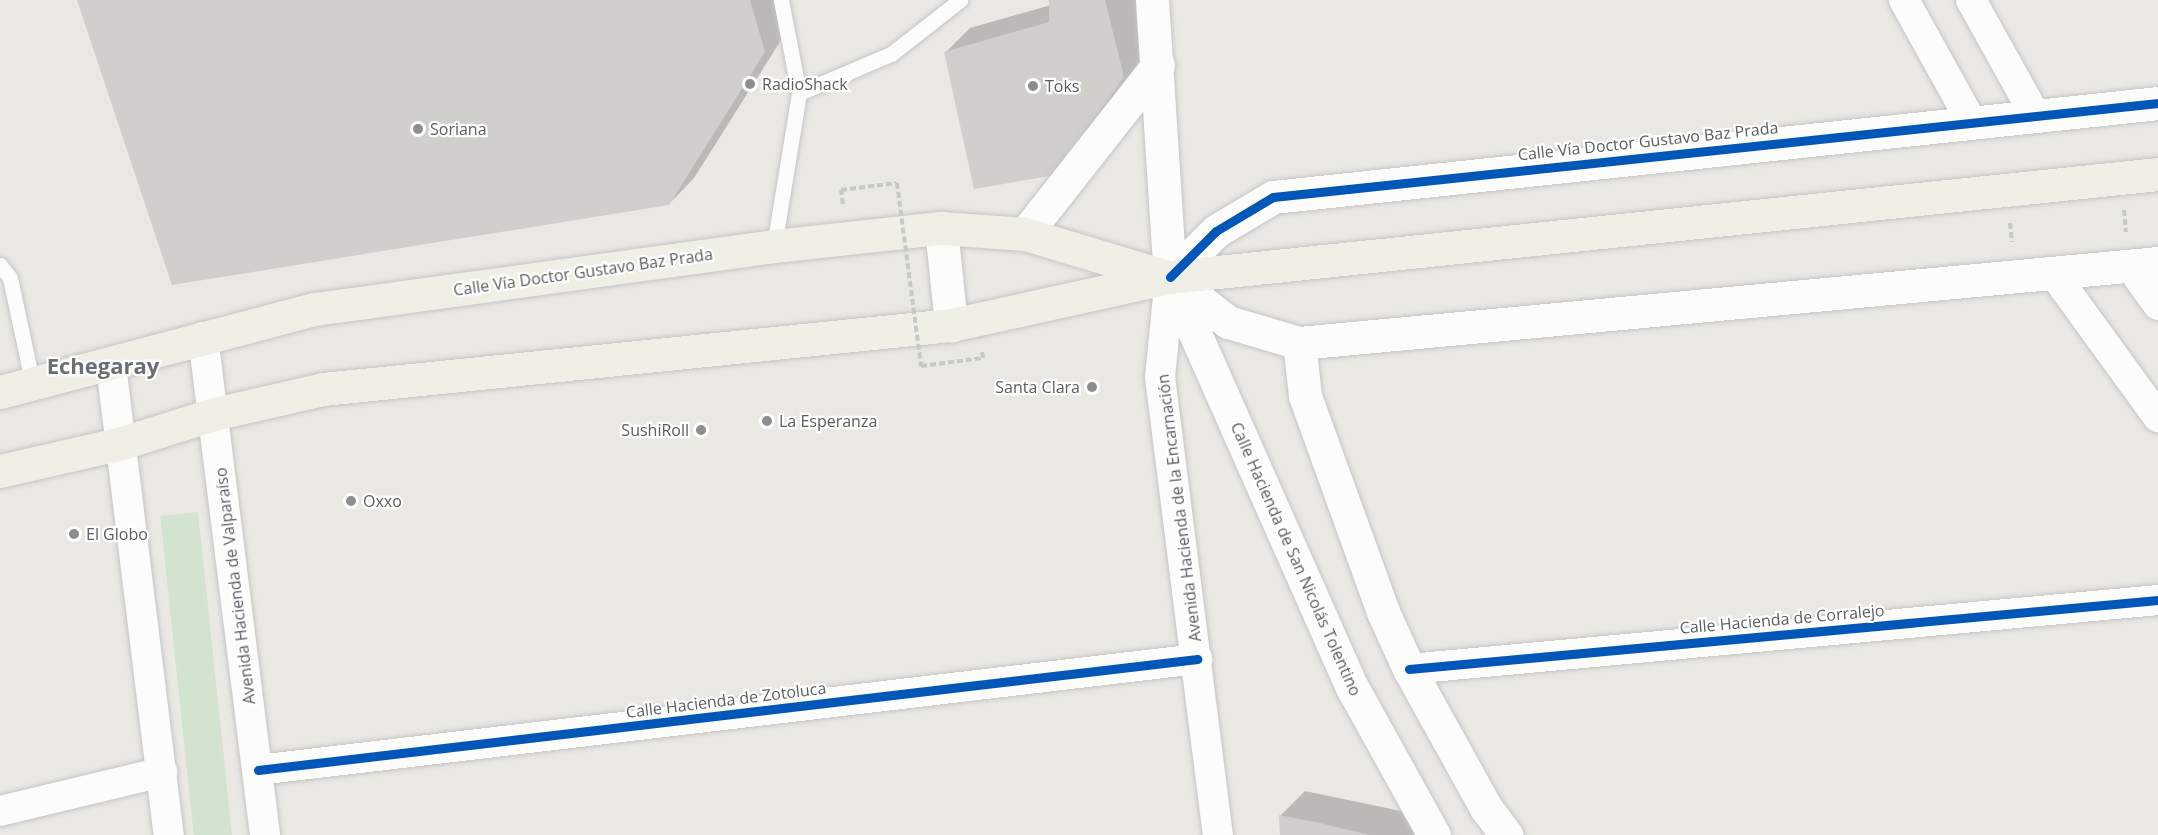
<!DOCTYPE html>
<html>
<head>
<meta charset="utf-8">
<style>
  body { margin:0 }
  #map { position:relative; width:2158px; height:835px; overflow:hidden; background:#e9e8e3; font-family:"Open Sans",sans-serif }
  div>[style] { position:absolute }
  .green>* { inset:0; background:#d2e4d0; transform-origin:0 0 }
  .shadow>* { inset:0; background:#0003 }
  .building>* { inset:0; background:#d0cfcc }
  .path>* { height:4px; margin-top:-2px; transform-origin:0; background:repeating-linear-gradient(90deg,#c5c9c7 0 6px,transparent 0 9px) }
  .roads { filter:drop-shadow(0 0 2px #c5c5c4) drop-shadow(0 0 2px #c5c5c4) }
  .lane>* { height:15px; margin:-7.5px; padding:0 7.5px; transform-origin:7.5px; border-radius:7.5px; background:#fcfcfb }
  .street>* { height:30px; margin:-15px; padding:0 15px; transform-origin:15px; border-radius:15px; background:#fcfcfb }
  .secondary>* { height:33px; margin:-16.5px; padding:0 16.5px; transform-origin:16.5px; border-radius:16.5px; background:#fcfcfb }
  .primary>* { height:33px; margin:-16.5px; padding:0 16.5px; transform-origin:16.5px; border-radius:16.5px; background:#f0efe6 }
  .path-bridge>* { height:4px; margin-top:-2px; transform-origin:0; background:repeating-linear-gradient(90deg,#c5c9c7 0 6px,transparent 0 9px) }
  .cycleway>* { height:9px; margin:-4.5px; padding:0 4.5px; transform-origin:4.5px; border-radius:4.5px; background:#0057b8 }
  .dots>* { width:16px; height:16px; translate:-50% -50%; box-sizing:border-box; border:3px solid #fff; border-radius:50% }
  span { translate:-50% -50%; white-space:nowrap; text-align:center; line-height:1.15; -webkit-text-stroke:4.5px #fff; paint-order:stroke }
  .poi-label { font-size:16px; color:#5a5d61 }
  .left { translate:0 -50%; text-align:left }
  .right { translate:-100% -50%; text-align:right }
  .street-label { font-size:16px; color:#5a5d61 }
  .district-label { font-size:22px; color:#6b6f73; font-weight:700 }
</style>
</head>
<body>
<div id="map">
  <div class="green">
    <div style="left:198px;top:512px;width:325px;height:38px;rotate:84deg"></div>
  </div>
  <div class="shadow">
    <div style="clip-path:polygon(78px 0,782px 0,790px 26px,694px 178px,669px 204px)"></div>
    <div style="clip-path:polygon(1051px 0,1137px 0,1148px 51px,1080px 148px,945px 53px,970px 28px,1051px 5px)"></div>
    <div style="clip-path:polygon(1305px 791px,1420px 815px,1442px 835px,1281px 835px,1280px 816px)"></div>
  </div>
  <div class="building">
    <div style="clip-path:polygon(77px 0,750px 0,765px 52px,669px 205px,172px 285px)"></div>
    <div style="clip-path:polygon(1049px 0,1105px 0,1124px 77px,1055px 175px,974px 189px,944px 52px,1049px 22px)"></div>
    <div style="clip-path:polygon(1279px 815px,1320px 823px,1369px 835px,1280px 835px)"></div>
  </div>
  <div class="path">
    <div style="left:843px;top:204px;width:14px;rotate:-98deg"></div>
    <div style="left:841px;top:190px;width:56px;rotate:-7.1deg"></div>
    <div style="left:2124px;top:210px;width:22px;rotate:85deg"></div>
    <div style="left:2010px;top:223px;width:19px;rotate:84deg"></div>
    <div style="left:921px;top:366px;width:63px;rotate:-7.4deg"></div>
    <div style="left:983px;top:358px;width:6px;rotate:-99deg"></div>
  </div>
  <div class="roads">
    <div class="lane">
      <div style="left:799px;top:93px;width:100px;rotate:-23deg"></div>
      <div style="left:891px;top:54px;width:88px;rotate:-38deg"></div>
      <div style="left:774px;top:246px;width:155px;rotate:-80.7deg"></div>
      <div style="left:799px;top:93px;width:95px;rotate:-101deg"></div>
      <div style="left:0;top:265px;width:16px;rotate:52deg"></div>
      <div style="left:10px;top:278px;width:109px;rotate:77.9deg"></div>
    </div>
    <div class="street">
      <div style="left:1904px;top:0;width:138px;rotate:61deg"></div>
      <div style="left:1971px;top:0;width:132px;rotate:60.9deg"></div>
      <div style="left:2130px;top:266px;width:48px;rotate:54.3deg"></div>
      <div style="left:2054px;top:274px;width:177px;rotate:54deg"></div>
      <div style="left:1170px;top:277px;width:100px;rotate:95.7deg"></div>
      <div style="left:1160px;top:377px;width:462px;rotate:82.8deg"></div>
      <div style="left:203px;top:337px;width:502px;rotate:82.9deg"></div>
      <div style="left:111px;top:365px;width:474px;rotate:83deg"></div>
      <div style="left:1409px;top:669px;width:752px;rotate:-5.26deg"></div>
      <div style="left:258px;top:770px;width:946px;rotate:-6.74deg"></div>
      <div style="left:0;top:811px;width:167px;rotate:-13.5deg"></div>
    </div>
    <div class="secondary">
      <div style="left:1152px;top:0;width:278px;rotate:86.3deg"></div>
      <div style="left:1170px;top:277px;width:451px;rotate:66.1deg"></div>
      <div style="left:1353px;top:689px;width:167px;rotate:61deg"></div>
      <div style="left:941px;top:228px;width:98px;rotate:84.1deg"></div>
      <div style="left:1025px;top:234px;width:215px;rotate:-51.8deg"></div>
      <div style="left:1170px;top:277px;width:65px;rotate:-45deg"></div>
      <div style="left:1216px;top:231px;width:66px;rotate:-30.8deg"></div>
      <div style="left:1273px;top:197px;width:890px;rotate:-6.06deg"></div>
      <div style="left:1170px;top:277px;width:73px;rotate:37.8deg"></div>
      <div style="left:1228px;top:322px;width:74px;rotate:16.5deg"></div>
      <div style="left:1299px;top:343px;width:863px;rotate:-5.32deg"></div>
      <div style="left:1299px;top:343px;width:53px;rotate:83.5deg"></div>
      <div style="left:1305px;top:396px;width:230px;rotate:70.1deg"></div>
      <div style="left:1383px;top:612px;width:63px;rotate:65.5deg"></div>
      <div style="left:1409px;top:669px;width:159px;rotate:61deg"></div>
      <div style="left:1486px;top:808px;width:34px;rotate:53deg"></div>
    </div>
    <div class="primary">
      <div style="left:0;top:392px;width:326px;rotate:-14.8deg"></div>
      <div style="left:315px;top:309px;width:463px;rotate:-7.8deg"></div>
      <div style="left:774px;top:246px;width:168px;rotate:-6.2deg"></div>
      <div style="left:941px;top:228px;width:84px;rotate:4.1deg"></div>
      <div style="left:1025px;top:234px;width:146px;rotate:16.7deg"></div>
      <div style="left:0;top:471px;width:125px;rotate:-12.9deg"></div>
      <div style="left:122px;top:443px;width:96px;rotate:-17.5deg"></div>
      <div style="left:214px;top:414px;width:112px;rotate:-12.9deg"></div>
      <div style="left:323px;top:389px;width:631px;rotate:-5.82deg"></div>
      <div style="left:951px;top:325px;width:224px;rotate:-12.4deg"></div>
      <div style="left:1170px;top:277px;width:993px;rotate:-5.95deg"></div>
    </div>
  </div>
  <div class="path-bridge">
    <div style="left:897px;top:183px;width:185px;rotate:82.5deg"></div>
  </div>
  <div class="cycleway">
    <div style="left:1170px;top:277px;width:65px;rotate:-45deg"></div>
    <div style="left:1216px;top:231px;width:66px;rotate:-30.8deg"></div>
    <div style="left:1273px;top:197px;width:890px;rotate:-6.06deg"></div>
    <div style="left:1409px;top:669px;width:752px;rotate:-5.26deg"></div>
    <div style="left:258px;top:770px;width:946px;rotate:-6.74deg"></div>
  </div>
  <div class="dots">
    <div style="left:750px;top:84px;background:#8c8e8e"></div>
    <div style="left:1033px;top:86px;background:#8c8e8e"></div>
    <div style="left:418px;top:129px;background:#8c8e8e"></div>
    <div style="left:1092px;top:387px;background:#8c8e8e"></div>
    <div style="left:767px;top:421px;background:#8c8e8e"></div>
    <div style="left:701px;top:430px;background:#8c8e8e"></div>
    <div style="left:351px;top:501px;background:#8c8e8e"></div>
    <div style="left:74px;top:534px;background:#8c8e8e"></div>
  </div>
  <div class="poi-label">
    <span class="left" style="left:762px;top:84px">RadioShack</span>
    <span class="left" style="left:1045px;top:86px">Toks</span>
    <span class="left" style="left:430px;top:129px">Soriana</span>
    <span class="right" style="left:1080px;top:387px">Santa Clara</span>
    <span class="left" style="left:779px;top:421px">La Esperanza</span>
    <span class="right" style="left:689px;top:430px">SushiRoll</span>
    <span class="left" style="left:363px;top:501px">Oxxo</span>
    <span class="left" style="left:86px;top:534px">El Globo</span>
  </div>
  <div class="street-label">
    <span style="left:1648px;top:141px;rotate:-6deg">Calle Vía Doctor Gustavo Baz Prada</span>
    <span style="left:583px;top:272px;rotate:-8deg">Calle Vía Doctor Gustavo Baz Prada</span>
    <span style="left:1179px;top:508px;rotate:-97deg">Avenida Hacienda de la Encarnación</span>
    <span style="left:1296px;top:559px;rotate:66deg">Calle Hacienda de San Nicolás Tolentino</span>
    <span style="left:235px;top:586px;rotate:-97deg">Avenida Hacienda de Valparaíso</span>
    <span style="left:1782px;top:619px;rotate:-5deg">Calle Hacienda de Corralejo</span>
    <span style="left:726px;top:700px;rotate:-7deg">Calle Hacienda de Zotoluca</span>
  </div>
  <div class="district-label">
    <span style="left:103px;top:366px">Echegaray</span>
  </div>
</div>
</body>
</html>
